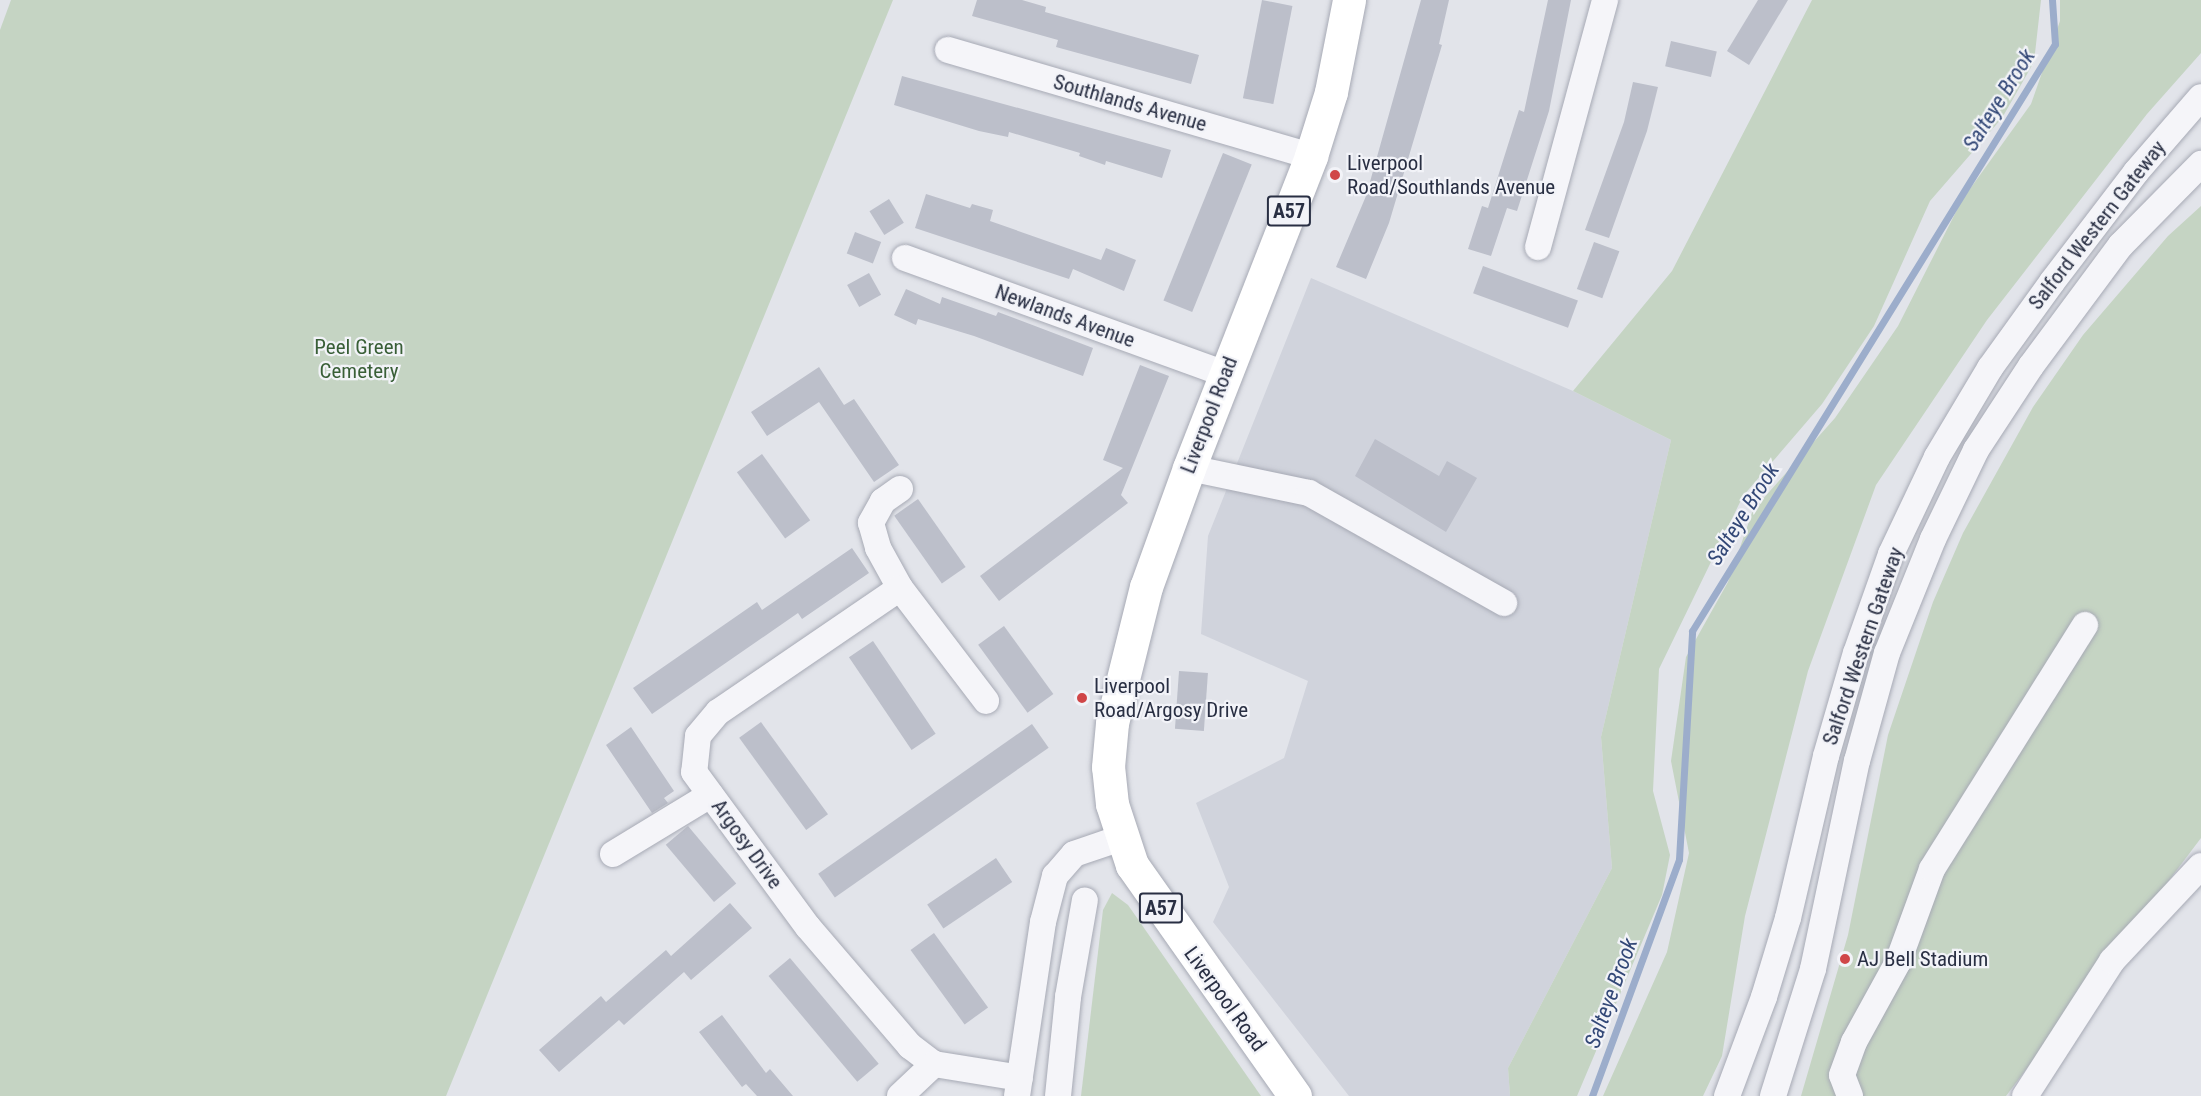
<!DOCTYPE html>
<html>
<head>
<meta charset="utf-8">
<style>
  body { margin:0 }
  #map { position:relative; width:2201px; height:1096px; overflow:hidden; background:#e2e4ea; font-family:"Roboto Condensed",sans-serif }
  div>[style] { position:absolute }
  .built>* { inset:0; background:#d0d3dc }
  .green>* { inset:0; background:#c5d4c3 }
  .stream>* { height:7px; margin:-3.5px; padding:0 3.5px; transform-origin:3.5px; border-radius:3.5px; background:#9cadcb }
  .building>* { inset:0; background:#bcbfca; transform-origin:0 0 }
  .roads { filter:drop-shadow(0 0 2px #a7aab5) drop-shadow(0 0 2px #a7aab5) }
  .minor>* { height:26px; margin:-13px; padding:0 13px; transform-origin:13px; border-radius:13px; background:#f5f5f9 }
  .highway>* { height:33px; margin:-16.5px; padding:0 16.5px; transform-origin:16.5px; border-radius:16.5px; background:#fff }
  .dots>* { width:16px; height:16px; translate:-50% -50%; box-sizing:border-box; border:3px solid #f2f3f8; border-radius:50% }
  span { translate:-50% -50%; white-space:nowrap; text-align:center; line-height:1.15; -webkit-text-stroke:4.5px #f2f3f8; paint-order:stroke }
  .shield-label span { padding:2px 4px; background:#f2f3f8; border:2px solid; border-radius:4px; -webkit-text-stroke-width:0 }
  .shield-label { font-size:20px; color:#292f43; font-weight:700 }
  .street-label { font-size:21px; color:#292f43 }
  .poi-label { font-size:21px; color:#292f43 }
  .left { translate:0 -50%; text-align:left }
  .park-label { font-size:21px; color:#395f37 }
  .water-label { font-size:22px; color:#334877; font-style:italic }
</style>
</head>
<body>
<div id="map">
  <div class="built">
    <div style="clip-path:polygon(1311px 278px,1573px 391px,1671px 440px,1601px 737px,1612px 868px,1508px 1068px,1510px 1096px,1349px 1096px,1213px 922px,1229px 887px,1196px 803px,1284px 758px,1308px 681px,1201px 634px,1208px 536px)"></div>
  </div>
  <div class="green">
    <div style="clip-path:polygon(11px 0,893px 0,446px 1096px,0 1096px,0 30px)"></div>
    <div style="clip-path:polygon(1812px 0,2041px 0,2034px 62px,2002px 118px,1930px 201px,1874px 326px,1822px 404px,1743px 496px,1659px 669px,1653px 791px,1670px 855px,1662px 895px,1577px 1096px,1510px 1096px,1508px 1068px,1612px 868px,1601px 737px,1671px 440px,1573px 391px,1672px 271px)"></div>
    <div style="clip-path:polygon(2060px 0,2201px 0,2201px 53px,2147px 114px,1987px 320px,1876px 485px,1808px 671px,1745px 916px,1722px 1056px,1703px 1096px,1603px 1096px,1667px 952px,1689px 853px,1671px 761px,1686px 657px,1728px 582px,1753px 510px,1835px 418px,1898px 326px,1962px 200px,2031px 104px,2060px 21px)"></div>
    <div style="clip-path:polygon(2201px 206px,2201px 838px,2006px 1096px,1801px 1096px,1848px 935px,1888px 735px,1933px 602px,1963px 533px,2033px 407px,2083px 335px,2168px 236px)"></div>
    <div style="clip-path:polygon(1112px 893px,1128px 905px,1261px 1096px,1081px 1096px,1103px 910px)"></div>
  </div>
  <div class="stream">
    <div style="left:1592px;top:1096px;width:252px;rotate:-69.8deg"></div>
    <div style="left:1679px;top:859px;width:228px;rotate:-86.7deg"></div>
    <div style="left:1692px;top:631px;width:690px;rotate:-58.27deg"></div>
    <div style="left:2055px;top:44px;width:44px;rotate:-93.9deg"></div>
  </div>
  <div class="building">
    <div style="clip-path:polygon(977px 0,1022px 0,1046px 7px,1045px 12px,1199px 55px,1191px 84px,1056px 47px,1058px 40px,972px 16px)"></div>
    <div style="left:1262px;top:0;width:31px;height:100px;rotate:11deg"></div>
    <div style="clip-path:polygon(1421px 0,1449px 0,1439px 44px,1442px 45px,1389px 223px,1366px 279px,1336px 267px,1366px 196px)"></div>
    <div style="clip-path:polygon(1548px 0,1571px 0,1549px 111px,1517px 211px,1507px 208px,1491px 256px,1468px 249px,1482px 206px,1488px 208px,1519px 110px,1524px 112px)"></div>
    <div style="clip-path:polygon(1758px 0,1788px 0,1749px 65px,1727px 51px)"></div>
    <div style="left:1671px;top:41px;width:47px;height:26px;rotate:13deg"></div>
    <div style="clip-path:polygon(902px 76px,1171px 150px,1162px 178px,1106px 161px,1105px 165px,1079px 156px,1080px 153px,1009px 132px,1008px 137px,979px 131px,894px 105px)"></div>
    <div style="clip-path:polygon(1633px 82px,1658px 87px,1647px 131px,1609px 238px,1585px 230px,1624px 122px)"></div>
    <div style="left:1223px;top:153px;width:31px;height:159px;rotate:22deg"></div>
    <div style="clip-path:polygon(926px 194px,970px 208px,972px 204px,993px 210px,990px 221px,1101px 260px,1106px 248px,1136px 260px,1124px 291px,1073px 269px,1069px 279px,915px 228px)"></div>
    <div style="left:889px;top:199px;width:28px;height:23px;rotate:58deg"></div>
    <div style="left:855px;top:232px;width:28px;height:23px;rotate:21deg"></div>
    <div style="left:1594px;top:242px;width:27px;height:50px;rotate:20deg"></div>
    <div style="left:1483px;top:266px;width:101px;height:29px;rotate:20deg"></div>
    <div style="left:869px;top:273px;width:25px;height:25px;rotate:61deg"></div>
    <div style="clip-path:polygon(906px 289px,940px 304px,942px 297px,996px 316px,998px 312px,1093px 348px,1083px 376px,974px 336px,918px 319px,916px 325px,894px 315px)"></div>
    <div style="clip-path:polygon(1140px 365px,1169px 376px,1121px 495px,1128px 503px,999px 601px,980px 576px,1123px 468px,1103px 460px)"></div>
    <div style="clip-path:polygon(819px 367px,844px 405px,854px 399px,899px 465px,874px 482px,819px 402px,767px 436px,751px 412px)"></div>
    <div style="clip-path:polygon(1375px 439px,1439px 476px,1447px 461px,1477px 478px,1446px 532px,1355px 476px)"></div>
    <div style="left:762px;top:454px;width:82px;height:31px;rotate:54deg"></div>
    <div style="left:918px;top:499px;width:83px;height:29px;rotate:55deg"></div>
    <div style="clip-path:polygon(852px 548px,869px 573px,802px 619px,798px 613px,652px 714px,633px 688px,757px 602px,762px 610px)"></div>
    <div style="left:1004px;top:626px;width:84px;height:32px;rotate:54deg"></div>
    <div style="left:873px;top:641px;width:112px;height:29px;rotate:56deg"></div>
    <div style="left:1179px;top:671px;width:29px;height:58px;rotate:4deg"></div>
    <div style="left:761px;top:722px;width:114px;height:27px;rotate:54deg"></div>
    <div style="left:1032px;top:724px;width:29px;height:261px;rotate:55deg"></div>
    <div style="clip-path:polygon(631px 727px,674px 791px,664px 798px,668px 803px,652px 813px,606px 745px)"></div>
    <div style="left:688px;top:826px;width:75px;height:29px;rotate:50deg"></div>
    <div style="left:996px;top:858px;width:29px;height:83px;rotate:56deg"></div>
    <div style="clip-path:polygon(730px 903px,752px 928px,691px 980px,684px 972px,624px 1025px,619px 1020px,559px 1072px,539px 1050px,601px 996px,606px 1002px,666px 950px,671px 956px)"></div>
    <div style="left:934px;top:933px;width:92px;height:29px;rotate:54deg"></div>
    <div style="left:790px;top:958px;width:138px;height:28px;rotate:50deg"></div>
    <div style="clip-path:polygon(722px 1015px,766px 1073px,770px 1069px,793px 1096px,757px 1096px,746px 1084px,742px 1087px,699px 1032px)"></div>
  </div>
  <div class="roads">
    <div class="minor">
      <div style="left:948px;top:50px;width:378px;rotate:16.3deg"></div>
      <div style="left:1538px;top:247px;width:256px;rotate:-74.8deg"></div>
      <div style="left:905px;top:258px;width:340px;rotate:19.9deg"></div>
      <div style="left:1189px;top:468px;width:123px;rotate:11.8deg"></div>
      <div style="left:1309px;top:493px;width:224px;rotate:29.4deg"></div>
      <div style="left:900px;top:489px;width:21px;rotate:145deg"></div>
      <div style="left:883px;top:501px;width:25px;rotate:119deg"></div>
      <div style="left:871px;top:523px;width:26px;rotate:74deg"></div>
      <div style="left:878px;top:548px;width:46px;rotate:61.2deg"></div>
      <div style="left:900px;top:588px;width:142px;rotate:52.7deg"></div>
      <div style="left:900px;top:588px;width:220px;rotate:145.7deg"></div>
      <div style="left:718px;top:712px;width:31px;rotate:130deg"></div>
      <div style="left:698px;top:736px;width:36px;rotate:96deg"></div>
      <div style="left:694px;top:772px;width:192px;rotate:53.7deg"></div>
      <div style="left:808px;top:927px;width:157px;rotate:49.4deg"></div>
      <div style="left:910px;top:1046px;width:30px;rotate:37deg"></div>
      <div style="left:934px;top:1064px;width:87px;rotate:9.2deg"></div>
      <div style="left:613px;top:854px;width:114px;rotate:-31.3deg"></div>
      <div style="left:900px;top:1096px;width:47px;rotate:-43.3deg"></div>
      <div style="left:1017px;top:1096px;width:176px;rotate:-81.5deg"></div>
      <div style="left:1043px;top:922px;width:48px;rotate:-75.4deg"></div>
      <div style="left:1055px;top:876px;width:29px;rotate:-49deg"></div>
      <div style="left:1074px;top:854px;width:50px;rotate:-18.8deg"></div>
      <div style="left:1058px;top:1096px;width:100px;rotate:-84.2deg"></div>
      <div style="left:1068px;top:997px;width:98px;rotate:-80.1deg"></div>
      <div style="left:1727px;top:1096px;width:106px;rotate:-69.5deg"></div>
      <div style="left:1764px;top:997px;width:83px;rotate:-73.1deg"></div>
      <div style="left:1788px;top:918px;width:166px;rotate:-76.8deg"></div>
      <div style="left:1826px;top:756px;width:107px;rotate:-73.8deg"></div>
      <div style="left:1856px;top:653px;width:105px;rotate:-70.5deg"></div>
      <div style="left:1891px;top:554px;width:107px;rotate:-64.6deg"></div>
      <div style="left:1937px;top:457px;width:104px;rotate:-59.2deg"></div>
      <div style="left:1990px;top:368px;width:106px;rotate:-54.2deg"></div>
      <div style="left:2052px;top:282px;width:138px;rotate:-52.6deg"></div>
      <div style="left:2136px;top:172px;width:99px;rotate:-49.1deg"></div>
      <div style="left:1773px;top:1096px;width:133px;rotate:-72.5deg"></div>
      <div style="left:1813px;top:969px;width:213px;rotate:-78.1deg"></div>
      <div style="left:1857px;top:761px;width:112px;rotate:-74.5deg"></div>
      <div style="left:1887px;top:653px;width:123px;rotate:-68deg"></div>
      <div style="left:1933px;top:539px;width:99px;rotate:-64.2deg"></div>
      <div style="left:1976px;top:450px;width:100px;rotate:-56.8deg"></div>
      <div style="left:2031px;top:366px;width:151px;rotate:-53.4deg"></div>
      <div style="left:2121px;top:245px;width:114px;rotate:-45.4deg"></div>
      <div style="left:1850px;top:1096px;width:22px;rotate:-111deg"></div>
      <div style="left:1842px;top:1075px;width:35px;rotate:-70deg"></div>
      <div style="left:1854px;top:1042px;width:91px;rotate:-61.2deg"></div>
      <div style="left:1898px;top:962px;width:99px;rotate:-69.9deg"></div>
      <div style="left:1932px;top:869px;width:288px;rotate:-57.9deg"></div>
      <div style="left:2025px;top:1096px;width:161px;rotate:-57.2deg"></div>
      <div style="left:2112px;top:961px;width:130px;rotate:-46.9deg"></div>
    </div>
    <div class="highway">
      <div style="left:1295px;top:1096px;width:283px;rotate:-125.2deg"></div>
      <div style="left:1132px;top:865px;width:64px;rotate:-108.2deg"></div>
      <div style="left:1112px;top:804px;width:37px;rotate:-96deg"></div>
      <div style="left:1108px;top:767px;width:44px;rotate:-84.8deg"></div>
      <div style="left:1112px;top:723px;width:140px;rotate:-76deg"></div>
      <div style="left:1146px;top:587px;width:127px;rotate:-70.1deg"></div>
      <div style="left:1189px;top:468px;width:335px;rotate:-68.6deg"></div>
      <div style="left:1311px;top:156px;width:67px;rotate:-72.6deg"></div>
      <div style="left:1331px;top:92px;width:94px;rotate:-78.9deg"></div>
    </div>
  </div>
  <div class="dots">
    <div style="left:1335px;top:175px;background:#d04648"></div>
    <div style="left:1082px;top:698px;background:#d04648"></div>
    <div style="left:1845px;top:959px;background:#d04648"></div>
  </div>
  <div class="shield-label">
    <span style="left:1289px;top:211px">A57</span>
    <span style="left:1161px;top:908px">A57</span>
  </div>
  <div class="street-label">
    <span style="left:1130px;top:103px;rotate:16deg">Southlands Avenue</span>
    <span style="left:2097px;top:225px;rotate:-52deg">Salford Western Gateway</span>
    <span style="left:1065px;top:316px;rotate:20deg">Newlands Avenue</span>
    <span style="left:1209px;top:415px;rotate:-69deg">Liverpool Road</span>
    <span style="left:1863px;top:646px;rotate:-71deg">Salford Western Gateway</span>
    <span style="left:747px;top:844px;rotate:54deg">Argosy Drive</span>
    <span style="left:1225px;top:999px;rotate:54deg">Liverpool Road</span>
  </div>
  <div class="poi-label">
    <span class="left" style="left:1347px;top:175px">Liverpool<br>Road/Southlands Avenue</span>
    <span class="left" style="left:1094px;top:698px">Liverpool<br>Road/Argosy Drive</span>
    <span class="left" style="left:1857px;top:959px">AJ Bell Stadium</span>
  </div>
  <div class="park-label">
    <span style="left:359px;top:359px">Peel Green<br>Cemetery</span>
  </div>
  <div class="water-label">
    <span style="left:1999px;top:100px;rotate:-58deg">Salteye Brook</span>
    <span style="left:1743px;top:514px;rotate:-58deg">Salteye Brook</span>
    <span style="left:1611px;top:993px;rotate:-70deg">Salteye Brook</span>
  </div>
</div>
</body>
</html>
